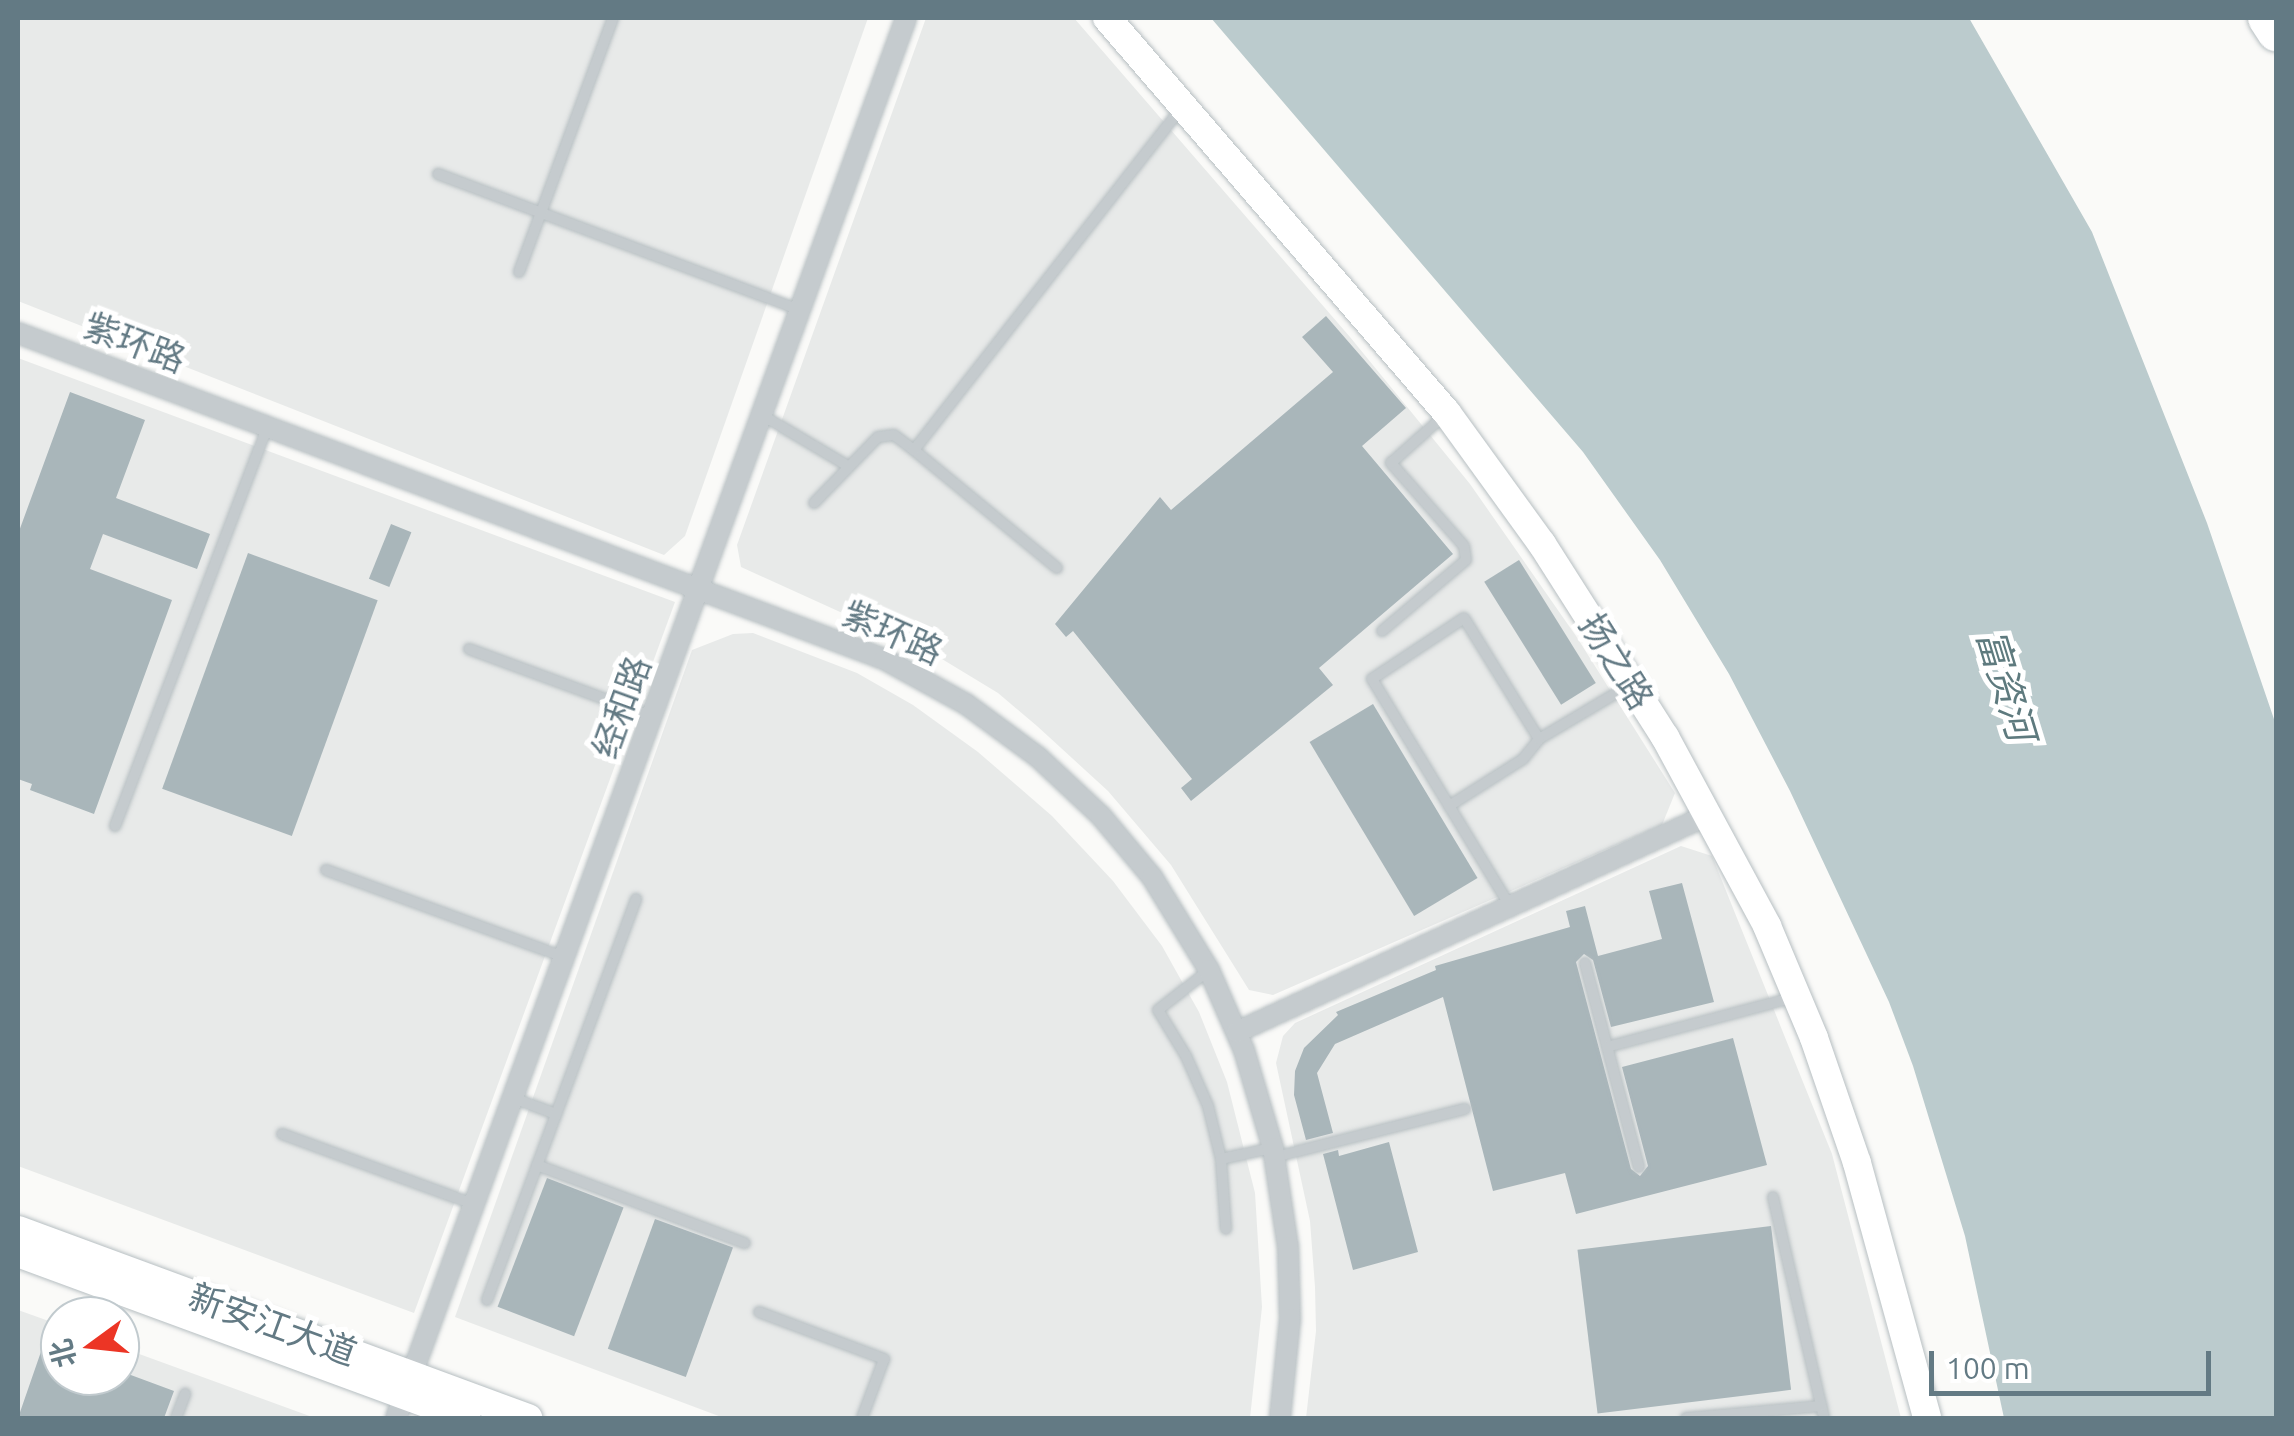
<!DOCTYPE html>
<html>
<head>
<meta charset="utf-8">
<style>
  body { margin:0 }
  #map { position:relative; width:2294px; height:1436px; overflow:hidden; background:#fafaf8; font-family:Ubuntu,"Noto Sans SC",sans-serif }
  div>[style] { position:absolute }
  .built>* { inset:0; background:#e8eae9 }
  .water>* { inset:0; background:#bbcbcd }
  .building>* { inset:0; background:#a9b6ba; transform-origin:0 0 }
  .roads { filter:drop-shadow(0 0 2px #b7bfc2) drop-shadow(0 0 2px #b7bfc2) }
  .lane>* { height:10px; margin:-5px; padding:0 5px; transform-origin:5px; border-radius:5px; background:#c5cbce }
  .street>* { height:20px; margin:-10px; padding:0 10px; transform-origin:10px; border-radius:10px; background:#c5cbce }
  .secondary>* { height:28px; margin:-14px; padding:0 14px; transform-origin:14px; border-radius:14px; background:#fff }
  .highway>* { height:38px; margin:-19px; padding:0 19px; transform-origin:19px; border-radius:19px; background:#fff }
  span { translate:-50% -50%; white-space:nowrap; text-align:center; line-height:1.15; -webkit-text-stroke:10px #fff; paint-order:stroke }
  .street-label { font-size:35px; color:#637a84 }
  .water-label { font-size:38px; color:#5e7a7e; font-style:italic }
  .frame { position:absolute; inset:0; border:20px solid #637a84; pointer-events:none }
  .north { position:absolute; left:40px; top:1296px; width:100px; height:100px; box-sizing:border-box; background:#fff; border:2px solid #c1cace; border-radius:50%; rotate:255deg; font-size:28px; font-weight:700; line-height:40px; text-align:center; color:#637a84 }
  .north::after { content:''; display:block; margin:auto; width:35px; height:45px; background:#ec3525; clip-path:polygon(50% 0,100% 100%,50% 72%,0 100%) }
  .scale { position:absolute; left:1929px; top:1351px; width:282px; height:45px; box-sizing:border-box; border:5px solid #637a84; border-top:0; padding-left:12px; font-size:30px; line-height:35px; white-space:nowrap; color:#637a84; -webkit-text-stroke:8px #fff; paint-order:stroke }
</style>
</head>
<body>
<div id="map">
  <div class="built">
    <div style="clip-path:polygon(19px 18px,868px 18px,685px 536px,664px 555px,18px 301px)"></div>
    <div style="clip-path:polygon(926px 18px,1074px 18px,1350px 337px,1470px 484px,1576px 636px,1675px 793px,1662px 825px,1273px 995px,1249px 990px,1171px 865px,1108px 791px,1037px 726px,998px 693px,937px 656px,741px 567px,737px 545px)"></div>
    <div style="clip-path:polygon(18px 358px,675px 602px,414px 1313px,18px 1166px)"></div>
    <div style="clip-path:polygon(753px 633px,857px 673px,913px 705px,978px 752px,1052px 816px,1113px 881px,1162px 946px,1199px 1012px,1227px 1082px,1255px 1193px,1262px 1307px,1250px 1418px,724px 1418px,455px 1317px,692px 650px,733px 634px)"></div>
    <div style="clip-path:polygon(1681px 846px,1712px 856px,1832px 1154px,1901px 1418px,1306px 1418px,1316px 1331px,1315px 1287px,1310px 1221px,1276px 1063px,1283px 1036px,1295px 1023px)"></div>
    <div style="clip-path:polygon(18px 1310px,60px 1325px,60px 1376px,120px 1376px,120px 1347px,315px 1418px,18px 1418px)"></div>
  </div>
  <div class="water">
    <div style="clip-path:polygon(1211px 18px,1969px 18px,2092px 232px,2207px 523px,2276px 725px,2276px 1418px,2004px 1418px,1965px 1236px,1913px 1066px,1889px 1002px,1790px 791px,1729px 674px,1660px 560px,1583px 452px)"></div>
  </div>
  <div class="building">
    <div style="clip-path:polygon(1326px 316px,1406px 408px,1362px 446px,1453px 554px,1319px 668px,1333px 685px,1191px 801px,1181px 788px,1192px 779px,1073px 631px,1066px 637px,1055px 624px,1160px 497px,1171px 510px,1333px 372px,1302px 337px)"></div>
    <div style="clip-path:polygon(70px 392px,145px 420px,116px 498px,210px 534px,197px 569px,103px 534px,90px 569px,172px 600px,94px 814px,30px 790px,32px 784px,18px 779px,18px 534px)"></div>
    <div style="left:391px;top:524px;width:22px;height:59px;rotate:22deg"></div>
    <div style="left:248px;top:553px;width:138px;height:251px;rotate:20deg"></div>
    <div style="left:1519px;top:560px;width:145px;height:41px;rotate:58deg"></div>
    <div style="left:1373px;top:704px;width:203px;height:74px;rotate:59deg"></div>
    <div style="clip-path:polygon(1682px 883px,1714px 1002px,1611px 1027px,1593px 960px,1584px 954px,1576px 962px,1631px 1169px,1640px 1176px,1648px 1166px,1622px 1067px,1733px 1038px,1767px 1165px,1576px 1214px,1565px 1173px,1493px 1191px,1443px 997px,1335px 1044px,1317px 1073px,1333px 1133px,1306px 1140px,1294px 1095px,1295px 1071px,1304px 1048px,1338px 1015px,1336px 1012px,1436px 970px,1435px 966px,1570px 927px,1566px 911px,1585px 906px,1598px 956px,1662px 939px,1649px 891px)"></div>
    <div style="clip-path:polygon(1389px 1142px,1418px 1252px,1353px 1270px,1323px 1154px,1338px 1150px,1339px 1156px)"></div>
    <div style="left:547px;top:1178px;width:82px;height:138px;rotate:21deg"></div>
    <div style="left:655px;top:1219px;width:83px;height:138px;rotate:20deg"></div>
    <div style="left:1771px;top:1226px;width:165px;height:195px;rotate:83deg"></div>
    <div style="clip-path:polygon(44px 1343px,60px 1349px,60px 1376px,120px 1376px,120px 1371px,174px 1391px,164px 1418px,18px 1418px)"></div>
  </div>
  <div class="roads">
    <div class="lane">
      <div style="left:438px;top:174px;width:387px;rotate:20.6deg"></div>
      <div style="left:519px;top:272px;width:271px;rotate:-69.7deg"></div>
      <div style="left:762px;top:415px;width:100px;rotate:30.7deg"></div>
      <div style="left:814px;top:503px;width:92px;rotate:-45.9deg"></div>
      <div style="left:878px;top:437px;width:16px;rotate:-7deg"></div>
      <div style="left:894px;top:435px;width:25px;rotate:37deg"></div>
      <div style="left:1057px;top:568px;width:185px;rotate:-140.5deg"></div>
      <div style="left:914px;top:450px;width:434px;rotate:-52deg"></div>
      <div style="left:1382px;top:631px;width:110px;rotate:-40.2deg"></div>
      <div style="left:1466px;top:560px;width:14px;rotate:-98deg"></div>
      <div style="left:1464px;top:546px;width:111px;rotate:-131.3deg"></div>
      <div style="left:1391px;top:463px;width:75px;rotate:-41.8deg"></div>
      <div style="left:469px;top:649px;width:194px;rotate:20.2deg"></div>
      <div style="left:1449px;top:806px;width:88px;rotate:-32.4deg"></div>
      <div style="left:1523px;top:759px;width:26px;rotate:-51deg"></div>
      <div style="left:1539px;top:739px;width:106px;rotate:-30.7deg"></div>
      <div style="left:115px;top:826px;width:427px;rotate:-69.1deg"></div>
      <div style="left:326px;top:870px;width:253px;rotate:20.1deg"></div>
      <div style="left:1510px;top:906px;width:266px;rotate:-121.3deg"></div>
      <div style="left:1372px;top:679px;width:110px;rotate:-33.5deg"></div>
      <div style="left:1464px;top:618px;width:142px;rotate:58.2deg"></div>
      <div style="left:1585px;top:963px;width:211px;rotate:75.2deg"></div>
      <div style="left:1209px;top:970px;width:65px;rotate:141.9deg"></div>
      <div style="left:1158px;top:1010px;width:54px;rotate:58.7deg"></div>
      <div style="left:1186px;top:1056px;width:55px;rotate:66.3deg"></div>
      <div style="left:1208px;top:1106px;width:55px;rotate:76.2deg"></div>
      <div style="left:1221px;top:1159px;width:70px;rotate:85.9deg"></div>
      <div style="left:1607px;top:1047px;width:195px;rotate:-14.9deg"></div>
      <div style="left:513px;top:1098px;width:46px;rotate:20.4deg"></div>
      <div style="left:282px;top:1134px;width:203px;rotate:20.1deg"></div>
      <div style="left:1275px;top:1157px;width:196px;rotate:-14.2deg"></div>
      <div style="left:1221px;top:1159px;width:52px;rotate:-12.2deg"></div>
      <div style="left:537px;top:1165px;width:222px;rotate:20.6deg"></div>
      <div style="left:1773px;top:1197px;width:227px;rotate:77deg"></div>
      <div style="left:487px;top:1300px;width:428px;rotate:-69.6deg"></div>
      <div style="left:759px;top:1312px;width:134px;rotate:20.6deg"></div>
      <div style="left:884px;top:1359px;width:63px;rotate:110.4deg"></div>
      <div style="left:176px;top:1418px;width:26px;rotate:-69deg"></div>
      <div style="left:1686px;top:1418px;width:136px;rotate:-5.1deg"></div>
    </div>
    <div class="street">
      <div style="left:18px;top:333px;width:925px;rotate:20.63deg"></div>
      <div style="left:884px;top:659px;width:94px;rotate:28.8deg"></div>
      <div style="left:966px;top:704px;width:89px;rotate:36.4deg"></div>
      <div style="left:1038px;top:757px;width:86px;rotate:43.1deg"></div>
      <div style="left:1101px;top:816px;width:80px;rotate:50.1deg"></div>
      <div style="left:1152px;top:877px;width:109px;rotate:58.5deg"></div>
      <div style="left:1209px;top:970px;width:87px;rotate:66.4deg"></div>
      <div style="left:1244px;top:1050px;width:102px;rotate:73.5deg"></div>
      <div style="left:1273px;top:1148px;width:100px;rotate:81.4deg"></div>
      <div style="left:1288px;top:1247px;width:72px;rotate:88.4deg"></div>
      <div style="left:1290px;top:1319px;width:100px;rotate:95.8deg"></div>
      <div style="left:1237px;top:1032px;width:519px;rotate:-24.74deg"></div>
      <div style="left:396px;top:1418px;width:1490px;rotate:-69.98deg"></div>
    </div>
    <div class="secondary">
      <div style="left:1107px;top:18px;width:521px;rotate:49.28deg"></div>
      <div style="left:1447px;top:413px;width:162px;rotate:54.1deg"></div>
      <div style="left:1542px;top:544px;width:229px;rotate:57.5deg"></div>
      <div style="left:1665px;top:737px;width:215px;rotate:61.6deg"></div>
      <div style="left:1767px;top:926px;width:121px;rotate:67.2deg"></div>
      <div style="left:1814px;top:1038px;width:132px;rotate:71deg"></div>
      <div style="left:1857px;top:1163px;width:264px;rotate:74.6deg"></div>
      <div style="left:18px;top:1230px;width:544px;rotate:20.24deg"></div>
      <div style="left:18px;top:1253px;width:478px;rotate:20.2deg"></div>
    </div>
    <div class="highway">
      <div style="left:2267px;top:18px;width:17px;rotate:57deg"></div>
    </div>
  </div>
  <div class="street-label">
    <span style="left:135px;top:342px;rotate:21deg">紫环路</span>
    <span style="left:893px;top:632px;rotate:24deg">紫环路</span>
    <span style="left:1617px;top:661px;rotate:58deg">扬之路</span>
    <span style="left:621px;top:707px;rotate:-70deg">经和路</span>
    <span style="left:273px;top:1324px;rotate:20deg">新安江大道</span>
  </div>
  <div class="water-label">
    <span style="left:2006px;top:685px;rotate:73deg">富资河</span>
  </div>
  <div class="frame"></div>
  <div class="north">北</div>
  <div class="scale">100 m</div>
</div>
</body>
</html>
